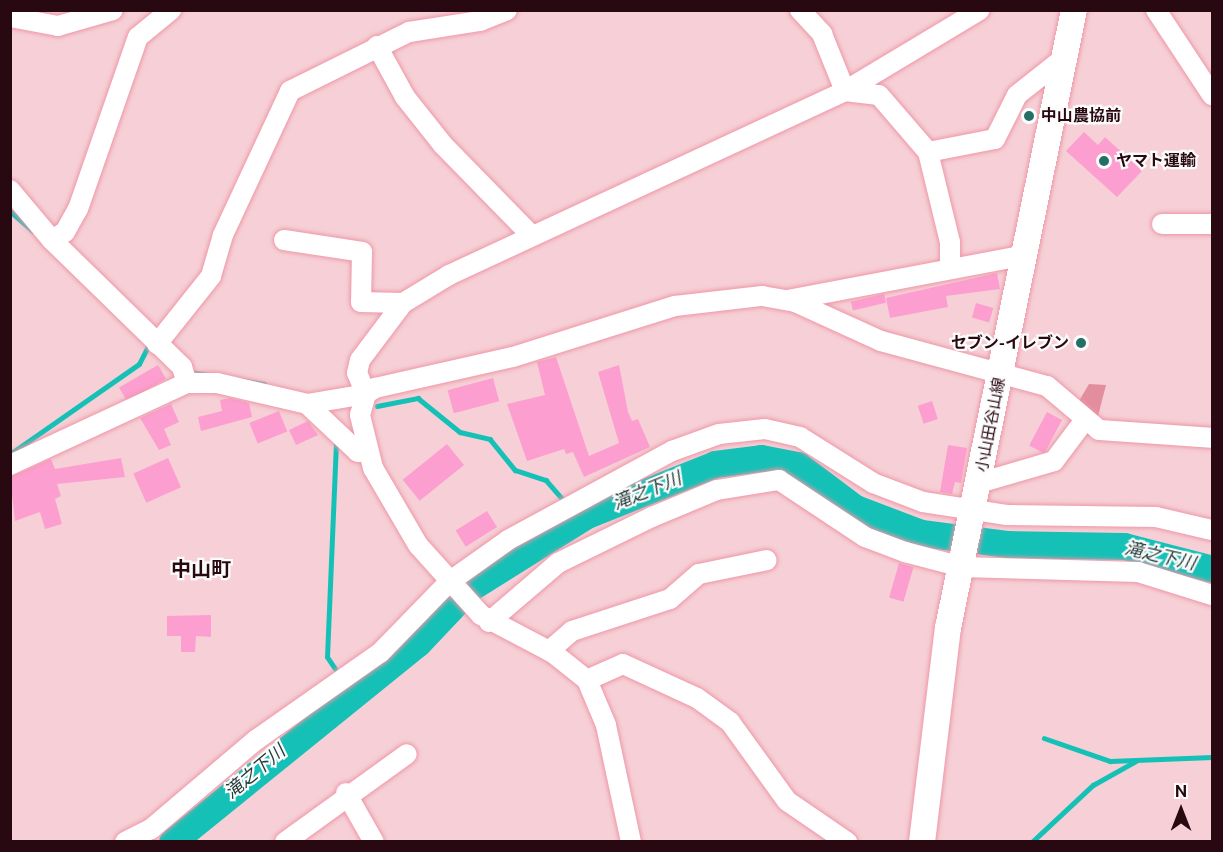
<!DOCTYPE html>
<html>
<head>
<meta charset="utf-8">
<style>
  body { margin:0 }
  #map { position:relative; width:1223px; height:852px; overflow:hidden; background:#f6d0d6; font-family:"Public Sans","Noto Sans JP",sans-serif }
  div>[style] { position:absolute }
  .green>* { inset:0; background:#e38e9e }
  .stream>* { height:4.5px; margin:-2.25px; padding:0 2.25px; transform-origin:2.25px; border-radius:2.25px; background:#15c1b6 }
  .river>* { height:27px; margin:-13.5px; padding:0 13.5px; transform-origin:13.5px; border-radius:13.5px; background:#15c1b6 }
  .building>* { inset:0; background:#fc9fd0; transform-origin:0 0 }
  .roads { filter:drop-shadow(0 0 2px #ee97a8) drop-shadow(0 0 2px #ee97a8) }
  .minor>* { height:20px; margin:-10px; padding:0 10px; transform-origin:10px; border-radius:10px; background:#fff }
  .major>* { height:26px; margin:-13px; padding:0 13px; transform-origin:13px; border-radius:13px; background:#fff }
  .dots>* { width:16px; height:16px; translate:-50% -50%; box-sizing:border-box; border:3px solid #fcfcfc; border-radius:50% }
  span { translate:-50% -50%; white-space:nowrap; text-align:center; line-height:1.15; -webkit-text-stroke:4.5px #fcfcfc; paint-order:stroke }
  .poi-label { font-size:16px; color:#290911; font-weight:700 }
  .left { translate:0 -50%; text-align:left }
  .right { translate:-100% -50%; text-align:right }
  .street-label { font-size:16px; color:#290911 }
  .water-label { font-size:18px; color:#233c39; font-style:italic }
  .quarter-label { font-size:20px; color:#290911; font-weight:700 }
  .frame { position:absolute; inset:0; border:12px solid #290911; pointer-events:none }
  .north { position:absolute; left:1151px; top:780px; width:60px; height:60px; -webkit-text-stroke:4px #fcfcfc; paint-order:stroke; rotate:0deg; font-size:16px; font-weight:700; line-height:24px; text-align:center; color:#290911 }
  .north::after { content:''; display:block; margin:auto; width:21px; height:27px; background:#290911; clip-path:polygon(50% 0,100% 100%,50% 72%,0 100%) }
</style>
</head>
<body>
<div id="map">
  <div class="green">
    <div style="clip-path:polygon(1089px 384px,1106px 385px,1098px 416px,1079px 401px)"></div>
  </div>
  <div class="stream">
    <div style="left:10px;top:211px;width:30px;rotate:41deg"></div>
    <div style="left:190px;top:372px;width:75px;rotate:9.2deg"></div>
    <div style="left:377px;top:406px;width:42px;rotate:-11deg"></div>
    <div style="left:418px;top:398px;width:54px;rotate:39deg"></div>
    <div style="left:460px;top:432px;width:31px;rotate:13deg"></div>
    <div style="left:490px;top:439px;width:40px;rotate:51deg"></div>
    <div style="left:515px;top:470px;width:33px;rotate:18deg"></div>
    <div style="left:546px;top:480px;width:32px;rotate:49deg"></div>
    <div style="left:10px;top:454px;width:157px;rotate:-34.9deg"></div>
    <div style="left:139px;top:364px;width:20px;rotate:-63deg"></div>
    <div style="left:572px;top:510px;width:13px;rotate:51deg"></div>
    <div style="left:335px;top:669px;width:14px;rotate:-124deg"></div>
    <div style="left:327px;top:657px;width:212px;rotate:-87.6deg"></div>
    <div style="left:348px;top:690px;width:4px;rotate:63deg"></div>
    <div style="left:1044px;top:738px;width:70px;rotate:19.2deg"></div>
    <div style="left:1110px;top:761px;width:102px;rotate:-2.2deg"></div>
    <div style="left:1032px;top:842px;width:83px;rotate:-43.1deg"></div>
    <div style="left:1093px;top:785px;width:49px;rotate:-29.2deg"></div>
  </div>
  <div class="river">
    <div style="left:172px;top:842px;width:316px;rotate:-39deg"></div>
    <div style="left:418px;top:643px;width:76px;rotate:-46.6deg"></div>
    <div style="left:470px;top:588px;width:138px;rotate:-32deg"></div>
    <div style="left:587px;top:515px;width:138px;rotate:-21.7deg"></div>
    <div style="left:715px;top:464px;width:46px;rotate:-7.4deg"></div>
    <div style="left:761px;top:458px;width:38px;rotate:11deg"></div>
    <div style="left:798px;top:465px;width:71px;rotate:37deg"></div>
    <div style="left:855px;top:508px;width:71px;rotate:20.7deg"></div>
    <div style="left:921px;top:533px;width:88px;rotate:7.2deg"></div>
    <div style="left:1008px;top:544px;width:116px;rotate:1deg"></div>
    <div style="left:1124px;top:546px;width:91px;rotate:14.6deg"></div>
  </div>
  <div class="building">
    <div style="clip-path:polygon(1084px 132px,1098px 145px,1105px 137px,1142px 171px,1117px 197px,1066px 151px)"></div>
    <div style="clip-path:polygon(997px 273px,1000px 289px,946px 296px,948px 307px,890px 318px,886px 298px)"></div>
    <div style="left:884px;top:294px;width:9px;height:34px;rotate:77deg"></div>
    <div style="left:976px;top:303px;width:18px;height:15px;rotate:16deg"></div>
    <div style="clip-path:polygon(556px 357px,589px 456px,619px 443px,598px 372px,619px 365px,628px 412px,632px 421px,638px 419px,650px 447px,584px 477px,573px 452px,566px 454px,564px 449px,527px 461px,507px 404px,545px 395px,537px 362px)"></div>
    <div style="left:158px;top:365px;width:16px;height:45px;rotate:60deg"></div>
    <div style="left:493px;top:378px;width:24px;height:47px;rotate:75deg"></div>
    <div style="clip-path:polygon(230px 398px,249px 403px,252px 417px,201px 431px,198px 417px,222px 411px,220px 400px)"></div>
    <div style="left:932px;top:401px;width:19px;height:15px;rotate:72deg"></div>
    <div style="clip-path:polygon(171px 404px,179px 422px,164px 429px,171px 445px,159px 450px,140px 418px)"></div>
    <div style="left:279px;top:411px;width:22px;height:32px;rotate:68deg"></div>
    <div style="left:1047px;top:412px;width:17px;height:38px;rotate:28deg"></div>
    <div style="clip-path:polygon(308px 421px,318px 435px,296px 445px,289px 430px)"></div>
    <div style="left:447px;top:444px;width:27px;height:57px;rotate:51deg"></div>
    <div style="clip-path:polygon(948px 445px,967px 448px,961px 483px,955px 482px,952px 494px,940px 492px)"></div>
    <div style="clip-path:polygon(121px 458px,125px 477px,57px 484px,61px 496px,55px 499px,62px 524px,45px 529px,40px 512px,15px 521px,10px 477px,51px 459px,55px 469px)"></div>
    <div style="left:168px;top:458px;width:32px;height:38px;rotate:66deg"></div>
    <div style="left:487px;top:511px;width:19px;height:37px;rotate:58deg"></div>
    <div style="left:899px;top:563px;width:15px;height:36px;rotate:16deg"></div>
    <div style="clip-path:polygon(211px 615px,211px 637px,196px 636px,195px 652px,181px 652px,181px 636px,167px 636px,167px 616px)"></div>
  </div>
  <div class="roads">
    <div class="minor">
      <div style="left:800px;top:10px;width:33px;rotate:47deg"></div>
      <div style="left:822px;top:34px;width:61px;rotate:68deg"></div>
      <div style="left:845px;top:91px;width:34px;rotate:7deg"></div>
      <div style="left:879px;top:95px;width:75px;rotate:49.3deg"></div>
      <div style="left:928px;top:152px;width:93px;rotate:76.3deg"></div>
      <div style="left:950px;top:242px;width:27px;rotate:90deg"></div>
      <div style="left:1156px;top:10px;width:102px;rotate:56.6deg"></div>
      <div style="left:10px;top:17px;width:49px;rotate:10.6deg"></div>
      <div style="left:58px;top:26px;width:57px;rotate:-16.2deg"></div>
      <div style="left:377px;top:46px;width:58px;rotate:61.2deg"></div>
      <div style="left:405px;top:97px;width:61px;rotate:51.6deg"></div>
      <div style="left:443px;top:145px;width:127px;rotate:45.6deg"></div>
      <div style="left:928px;top:152px;width:68px;rotate:-11deg"></div>
      <div style="left:995px;top:139px;width:49px;rotate:-63.4deg"></div>
      <div style="left:1017px;top:95px;width:53px;rotate:-38.2deg"></div>
      <div style="left:10px;top:190px;width:65px;rotate:50deg"></div>
      <div style="left:52px;top:240px;width:182px;rotate:44.3deg"></div>
      <div style="left:182px;top:367px;width:17px;rotate:73deg"></div>
      <div style="left:1162px;top:224px;width:50px"></div>
      <div style="left:52px;top:240px;width:15px;rotate:-32deg"></div>
      <div style="left:65px;top:232px;width:26px;rotate:-61deg"></div>
      <div style="left:78px;top:209px;width:182px;rotate:-70.8deg"></div>
      <div style="left:138px;top:37px;width:43px;rotate:-39.3deg"></div>
      <div style="left:284px;top:240px;width:79px;rotate:8.7deg"></div>
      <div style="left:362px;top:252px;width:50px;rotate:91.1deg"></div>
      <div style="left:361px;top:302px;width:42px;rotate:1.4deg"></div>
      <div style="left:788px;top:300px;width:237px;rotate:-10.7deg"></div>
      <div style="left:157px;top:344px;width:87px;rotate:-51.5deg"></div>
      <div style="left:211px;top:276px;width:43px;rotate:-73.7deg"></div>
      <div style="left:223px;top:235px;width:159px;rotate:-65deg"></div>
      <div style="left:290px;top:91px;width:133px;rotate:-26.4deg"></div>
      <div style="left:409px;top:32px;width:72px;rotate:-8.8deg"></div>
      <div style="left:480px;top:21px;width:29px;rotate:-22deg"></div>
      <div style="left:307px;top:404px;width:70px;rotate:43.3deg"></div>
      <div style="left:358px;top:452px;width:8px"></div>
      <div style="left:10px;top:465px;width:195px;rotate:-24.9deg"></div>
      <div style="left:187px;top:383px;width:30px"></div>
      <div style="left:217px;top:383px;width:92px;rotate:13.1deg"></div>
      <div style="left:307px;top:404px;width:60px;rotate:-9.6deg"></div>
      <div style="left:366px;top:394px;width:23px;rotate:-113deg"></div>
      <div style="left:357px;top:373px;width:13px;rotate:-77deg"></div>
      <div style="left:360px;top:360px;width:71px;rotate:-53deg"></div>
      <div style="left:403px;top:303px;width:54px;rotate:-31.3deg"></div>
      <div style="left:449px;top:275px;width:437px;rotate:-24.9deg"></div>
      <div style="left:845px;top:91px;width:157px;rotate:-31deg"></div>
      <div style="left:979px;top:483px;width:78px;rotate:-16.3deg"></div>
      <div style="left:1054px;top:461px;width:50px;rotate:-53.1deg"></div>
      <div style="left:489px;top:622px;width:91px;rotate:-40.5deg"></div>
      <div style="left:558px;top:563px;width:105px;rotate:-26.1deg"></div>
      <div style="left:652px;top:517px;width:70px;rotate:-22.6deg"></div>
      <div style="left:717px;top:490px;width:63px;rotate:-9.2deg"></div>
      <div style="left:779px;top:480px;width:103px;rotate:33.5deg"></div>
      <div style="left:865px;top:537px;width:43px;rotate:20.6deg"></div>
      <div style="left:905px;top:552px;width:59px;rotate:14.7deg"></div>
      <div style="left:962px;top:567px;width:176px;rotate:1.6deg"></div>
      <div style="left:1138px;top:572px;width:77px;rotate:17.3deg"></div>
      <div style="left:549px;top:651px;width:30px;rotate:-41deg"></div>
      <div style="left:572px;top:631px;width:103px;rotate:-18.1deg"></div>
      <div style="left:670px;top:599px;width:38px;rotate:-41deg"></div>
      <div style="left:699px;top:574px;width:69px;rotate:-11.6deg"></div>
      <div style="left:587px;top:680px;width:39px;rotate:-24deg"></div>
      <div style="left:623px;top:664px;width:81px;rotate:24.7deg"></div>
      <div style="left:697px;top:698px;width:41px;rotate:36deg"></div>
      <div style="left:730px;top:722px;width:97px;rotate:54.2deg"></div>
      <div style="left:787px;top:801px;width:73px;rotate:34.3deg"></div>
      <div style="left:346px;top:793px;width:56px;rotate:60.3deg"></div>
      <div style="left:125px;top:842px;width:29px;rotate:-27deg"></div>
      <div style="left:151px;top:829px;width:138px;rotate:-40.3deg"></div>
      <div style="left:256px;top:740px;width:151px;rotate:-35.1deg"></div>
      <div style="left:380px;top:653px;width:99px;rotate:-45.8deg"></div>
      <div style="left:449px;top:582px;width:72px;rotate:-35.4deg"></div>
      <div style="left:508px;top:540px;width:187px;rotate:-28.5deg"></div>
      <div style="left:672px;top:451px;width:50px;rotate:-19.9deg"></div>
      <div style="left:719px;top:434px;width:46px;rotate:-6.2deg"></div>
      <div style="left:765px;top:429px;width:36px;rotate:13deg"></div>
      <div style="left:800px;top:437px;width:86px;rotate:32.2deg"></div>
      <div style="left:873px;top:483px;width:53px;rotate:20.8deg"></div>
      <div style="left:923px;top:502px;width:85px;rotate:8.8deg"></div>
      <div style="left:1007px;top:515px;width:149px;rotate:0.8deg"></div>
      <div style="left:1156px;top:517px;width:57px;rotate:13.1deg"></div>
      <div style="left:285px;top:842px;width:150px;rotate:-35.8deg"></div>
      <div style="left:631px;top:842px;width:120px;rotate:-102.1deg"></div>
      <div style="left:606px;top:725px;width:49px;rotate:-112.9deg"></div>
      <div style="left:587px;top:680px;width:43px;rotate:-141.5deg"></div>
      <div style="left:553px;top:653px;width:81px;rotate:-152.2deg"></div>
      <div style="left:481px;top:615px;width:94px;rotate:-132deg"></div>
      <div style="left:418px;top:545px;width:89px;rotate:-120.3deg"></div>
      <div style="left:373px;top:468px;width:55px;rotate:-103.8deg"></div>
      <div style="left:360px;top:415px;width:22px;rotate:-74deg"></div>
      <div style="left:366px;top:394px;width:11px;rotate:-34deg"></div>
      <div style="left:375px;top:388px;width:141px;rotate:-12.7deg"></div>
      <div style="left:513px;top:357px;width:170px;rotate:-17.5deg"></div>
      <div style="left:675px;top:306px;width:88px;rotate:-6.6deg"></div>
      <div style="left:762px;top:296px;width:34px;rotate:10deg"></div>
      <div style="left:795px;top:302px;width:94px;rotate:24.4deg"></div>
      <div style="left:881px;top:341px;width:172px;rotate:15.2deg"></div>
      <div style="left:1047px;top:386px;width:68px;rotate:40.2deg"></div>
      <div style="left:1099px;top:430px;width:113px;rotate:4deg"></div>
    </div>
    <div class="major">
      <div style="left:922px;top:842px;width:216px;rotate:-83.1deg"></div>
      <div style="left:948px;top:628px;width:631px;rotate:-78.48deg"></div>
    </div>
  </div>
  <div class="dots">
    <div style="left:1029px;top:116px;background:#256f68"></div>
    <div style="left:1104px;top:161px;background:#256f68"></div>
    <div style="left:1081px;top:343px;background:#256f68"></div>
  </div>
  <div class="poi-label">
    <span class="left" style="left:1041px;top:116px">中山農協前</span>
    <span class="left" style="left:1116px;top:161px">ヤマト運輸</span>
    <span class="right" style="left:1069px;top:343px">セブン-イレブン</span>
  </div>
  <div class="street-label">
    <span style="left:991px;top:425px;rotate:-79deg">小山田谷山線</span>
  </div>
  <div class="water-label">
    <span style="left:647px;top:491px;rotate:-22deg">滝之下川</span>
    <span style="left:1160px;top:556px;rotate:13deg">滝之下川</span>
    <span style="left:255px;top:772px;rotate:-40deg">滝之下川</span>
  </div>
  <div class="quarter-label">
    <span style="left:201px;top:569px">中山町</span>
  </div>
  <div class="frame"></div>
  <div class="north">N</div>
</div>
</body>
</html>
